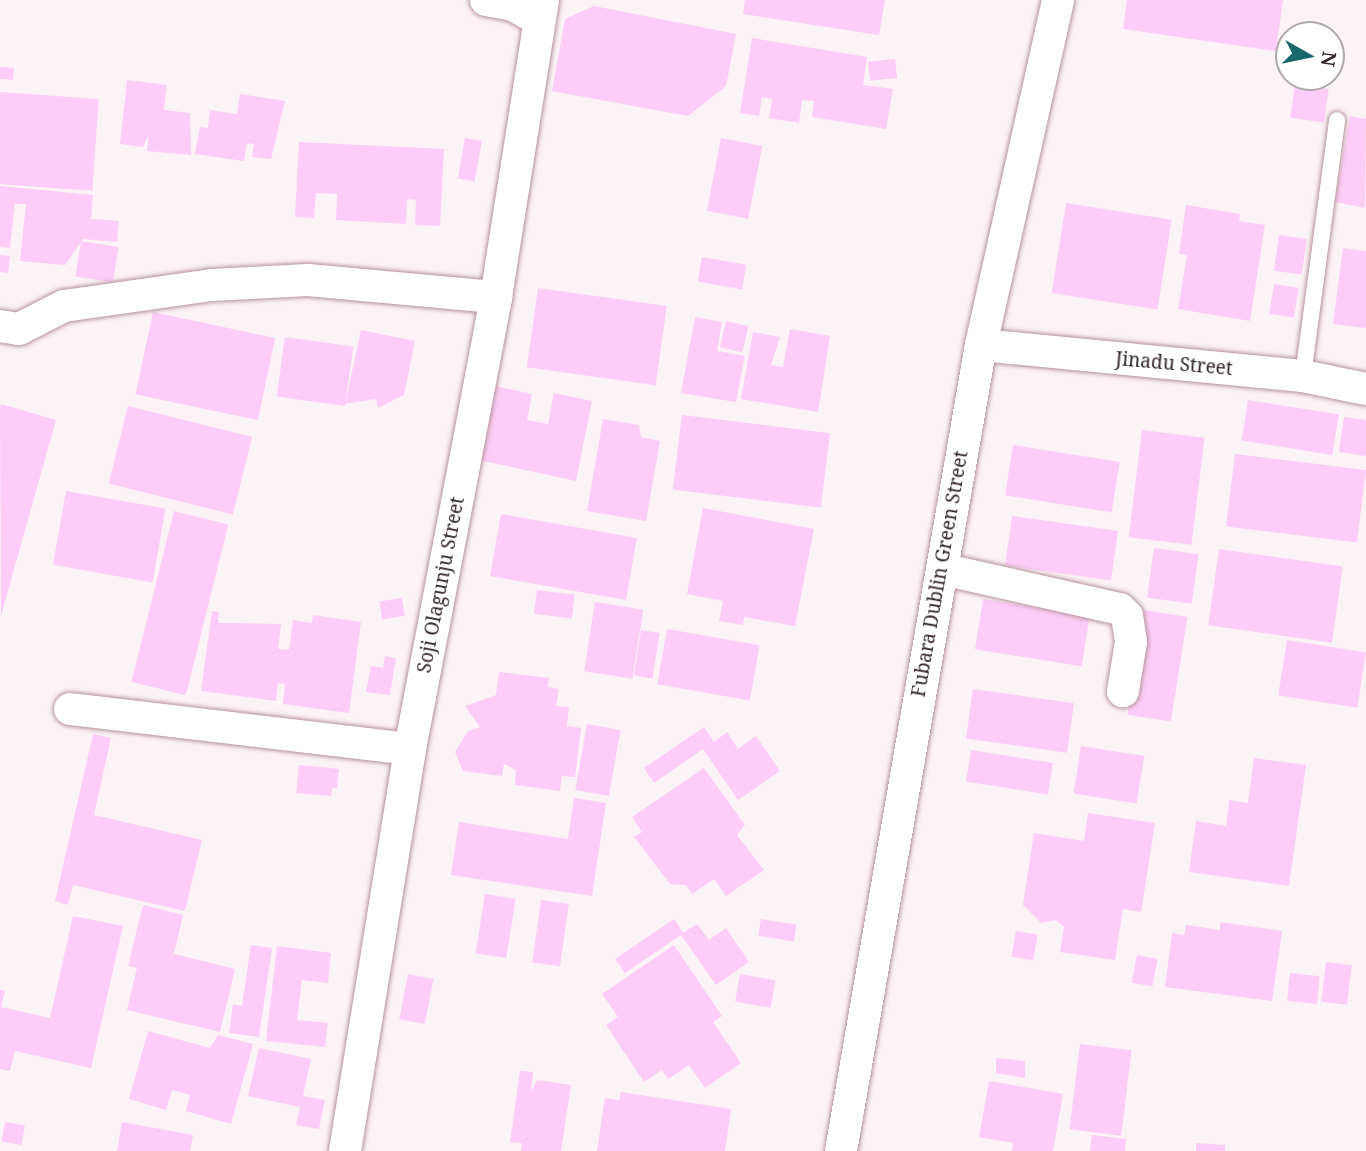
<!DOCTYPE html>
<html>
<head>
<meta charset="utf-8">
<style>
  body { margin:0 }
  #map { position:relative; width:1366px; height:1151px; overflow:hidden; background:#fbf3f5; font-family:"Noto Serif",serif }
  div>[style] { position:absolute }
  .building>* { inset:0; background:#fdcdf7; transform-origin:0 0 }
  .roads { filter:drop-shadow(0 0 2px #b7939b) drop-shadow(0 0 2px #b7939b) }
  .lane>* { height:16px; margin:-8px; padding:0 8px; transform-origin:8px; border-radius:8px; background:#fff }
  .street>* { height:32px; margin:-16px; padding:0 16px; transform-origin:16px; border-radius:16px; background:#fff }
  span { translate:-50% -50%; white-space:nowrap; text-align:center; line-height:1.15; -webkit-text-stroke:6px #fff; paint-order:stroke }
  .street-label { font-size:19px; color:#332528 }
  .north { position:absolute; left:1275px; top:21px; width:70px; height:70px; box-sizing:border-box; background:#fff; border:2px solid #ada8a9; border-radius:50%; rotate:99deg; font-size:19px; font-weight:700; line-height:28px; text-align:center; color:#332528 }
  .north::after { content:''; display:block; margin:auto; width:24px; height:32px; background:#1a676b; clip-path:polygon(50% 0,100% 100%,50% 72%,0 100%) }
</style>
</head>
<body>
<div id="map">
  <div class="building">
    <div style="clip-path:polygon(745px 0,885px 0,879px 35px,743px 14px)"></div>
    <div style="clip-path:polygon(1127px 0,1283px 0,1276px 51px,1123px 29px)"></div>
    <div style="clip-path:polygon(594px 6px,736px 34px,726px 86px,688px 116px,552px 91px,565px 19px)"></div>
    <div style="clip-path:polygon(752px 38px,867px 57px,863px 85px,893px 89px,886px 129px,812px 117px,814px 101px,802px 100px,799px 123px,769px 118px,772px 99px,762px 97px,759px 116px,740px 113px)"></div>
    <div style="left:895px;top:59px;width:19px;height:27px;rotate:84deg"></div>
    <div style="left:0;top:67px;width:14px;height:12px;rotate:4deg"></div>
    <div style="clip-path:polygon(127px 80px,167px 85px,164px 110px,190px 113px,191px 155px,147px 151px,149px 134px,143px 147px,120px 144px)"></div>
    <div style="left:1295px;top:84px;width:34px;height:34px;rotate:8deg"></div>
    <div style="left:0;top:92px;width:99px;height:92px;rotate:4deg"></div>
    <div style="clip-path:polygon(240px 94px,285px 101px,271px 159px,252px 157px,254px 144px,247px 143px,244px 161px,195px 154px,200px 127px,208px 128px,210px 110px,237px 114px)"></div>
    <div style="clip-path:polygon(1350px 116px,1366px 119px,1365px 208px,1335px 202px)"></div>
    <div style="left:465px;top:138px;width:17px;height:41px;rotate:10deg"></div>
    <div style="left:721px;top:138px;width:42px;height:74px;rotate:11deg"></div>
    <div style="clip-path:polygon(299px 142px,444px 149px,440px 226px,415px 225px,416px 200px,407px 199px,406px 224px,336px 220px,337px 194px,316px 193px,314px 218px,295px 217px)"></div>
    <div style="clip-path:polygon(0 186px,93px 195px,91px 219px,119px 221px,117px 242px,83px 239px,65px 265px,20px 261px,26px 204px,15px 204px,10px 248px,0 247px)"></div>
    <div style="left:1066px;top:203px;width:107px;height:91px;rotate:9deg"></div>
    <div style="clip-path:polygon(1186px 205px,1240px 214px,1239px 221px,1265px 225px,1250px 321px,1178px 309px,1187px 255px,1179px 254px)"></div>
    <div style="left:1279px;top:235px;width:28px;height:36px;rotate:8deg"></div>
    <div style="left:81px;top:241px;width:38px;height:36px;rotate:9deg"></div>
    <div style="clip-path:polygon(1343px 248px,1366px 251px,1366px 328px,1333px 324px)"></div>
    <div style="clip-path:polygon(0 255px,10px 256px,8px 273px,0 272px)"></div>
    <div style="left:702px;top:257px;width:45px;height:25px;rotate:10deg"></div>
    <div style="left:1274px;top:284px;width:25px;height:30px;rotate:9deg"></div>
    <div style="left:538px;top:288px;width:130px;height:80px;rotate:8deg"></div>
    <div style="left:153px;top:312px;width:125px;height:84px;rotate:12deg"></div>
    <div style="clip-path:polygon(695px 317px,722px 322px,717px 351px,745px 356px,736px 402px,681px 393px)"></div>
    <div style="left:726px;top:321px;width:23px;height:27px;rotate:13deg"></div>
    <div style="clip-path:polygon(790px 329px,830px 336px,818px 412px,741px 399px,753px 332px,780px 337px,771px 365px,783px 367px)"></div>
    <div style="clip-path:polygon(361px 330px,415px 341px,404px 395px,378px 408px,376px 399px,345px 404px)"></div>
    <div style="left:285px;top:337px;width:69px;height:60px;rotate:8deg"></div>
    <div style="clip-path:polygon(495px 386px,532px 394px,527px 420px,548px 424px,554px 393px,592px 401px,576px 481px,479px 460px)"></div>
    <div style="left:1248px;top:400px;width:92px;height:41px;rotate:9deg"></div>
    <div style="clip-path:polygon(1px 404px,56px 420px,1px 616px,0 408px)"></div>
    <div style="left:128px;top:406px;width:128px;height:80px;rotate:14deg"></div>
    <div style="left:682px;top:415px;width:149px;height:75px;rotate:7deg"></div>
    <div style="clip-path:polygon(1344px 417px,1366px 420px,1366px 456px,1339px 452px)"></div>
    <div style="clip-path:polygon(603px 419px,639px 425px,641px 437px,660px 441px,646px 521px,587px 511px)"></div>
    <div style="left:1142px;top:430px;width:63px;height:108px;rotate:7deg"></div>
    <div style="left:1013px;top:445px;width:108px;height:51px;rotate:9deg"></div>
    <div style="left:1235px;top:454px;width:132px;height:73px;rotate:7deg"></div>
    <div style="left:66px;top:491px;width:101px;height:75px;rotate:10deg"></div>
    <div style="clip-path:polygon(703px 508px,814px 529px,795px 626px,744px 617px,743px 625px,719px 621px,723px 601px,687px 594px)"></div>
    <div style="left:174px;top:511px;width:56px;height:176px;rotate:14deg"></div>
    <div style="left:501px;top:514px;width:138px;height:63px;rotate:10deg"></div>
    <div style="left:1012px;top:516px;width:107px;height:50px;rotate:8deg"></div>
    <div style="left:1154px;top:548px;width:45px;height:50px;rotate:8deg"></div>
    <div style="left:1219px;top:549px;width:125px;height:77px;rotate:8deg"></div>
    <div style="left:537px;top:590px;width:38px;height:24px;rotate:7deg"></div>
    <div style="left:402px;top:598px;width:18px;height:23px;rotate:81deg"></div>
    <div style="left:983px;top:599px;width:108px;height:51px;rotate:9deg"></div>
    <div style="left:595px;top:602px;width:49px;height:70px;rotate:9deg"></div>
    <div style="left:1144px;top:610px;width:44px;height:106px;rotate:9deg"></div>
    <div style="clip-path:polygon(212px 611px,219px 612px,218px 623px,281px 624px,278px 649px,289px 650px,293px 620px,312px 623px,313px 615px,361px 622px,349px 713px,283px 704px,285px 684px,278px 683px,276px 701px,201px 691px)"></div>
    <div style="left:667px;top:629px;width:94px;height:56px;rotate:10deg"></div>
    <div style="left:641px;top:630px;width:19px;height:46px;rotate:9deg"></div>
    <div style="left:1287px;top:640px;width:80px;height:56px;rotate:9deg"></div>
    <div style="clip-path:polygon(385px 656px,396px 658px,390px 695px,366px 692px,371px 666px,383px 668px)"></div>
    <div style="clip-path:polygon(499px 672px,549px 678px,548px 687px,559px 689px,556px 706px,569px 707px,567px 726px,581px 728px,575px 777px,562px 776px,560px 791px,515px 785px,516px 770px,504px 764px,502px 776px,463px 771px,455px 752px,468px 731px,480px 727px,465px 706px,496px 695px)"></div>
    <div style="left:973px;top:689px;width:102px;height:50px;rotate:8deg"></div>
    <div style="left:587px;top:724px;width:34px;height:67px;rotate:10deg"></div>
    <div style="clip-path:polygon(704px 727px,714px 742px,727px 732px,738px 749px,756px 736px,780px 771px,738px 800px,703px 749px,654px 783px,644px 768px)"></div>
    <div style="clip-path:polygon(93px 734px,111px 738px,94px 815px,202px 840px,185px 911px,73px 885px,68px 905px,55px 901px)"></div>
    <div style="left:1081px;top:746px;width:64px;height:48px;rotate:9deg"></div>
    <div style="left:971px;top:750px;width:83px;height:32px;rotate:9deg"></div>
    <div style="clip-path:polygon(1254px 758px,1306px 765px,1289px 886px,1189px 872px,1196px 821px,1226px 826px,1229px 800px,1248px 803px)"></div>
    <div style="clip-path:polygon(299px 765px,339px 769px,337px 788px,332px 788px,331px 796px,296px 793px)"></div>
    <div style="clip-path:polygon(704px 768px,745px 825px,737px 835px,764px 870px,726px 896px,714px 879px,692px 894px,686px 885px,670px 884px,634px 837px,642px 832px,632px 817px)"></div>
    <div style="clip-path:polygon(574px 798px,606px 803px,592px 896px,451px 875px,459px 822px,568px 839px)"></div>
    <div style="clip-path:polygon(1088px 813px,1155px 823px,1141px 912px,1123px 909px,1115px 960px,1060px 952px,1064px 927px,1056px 920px,1041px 923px,1023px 905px,1034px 833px,1084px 841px)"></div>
    <div style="left:485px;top:894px;width:31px;height:60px;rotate:9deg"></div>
    <div style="left:541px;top:900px;width:28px;height:63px;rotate:8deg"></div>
    <div style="clip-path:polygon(143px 905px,183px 915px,174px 954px,235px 969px,220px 1032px,127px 1010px,137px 968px,128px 966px)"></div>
    <div style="clip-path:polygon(73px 916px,123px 926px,91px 1068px,15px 1051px,10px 1071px,0 1069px,0 990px,5px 991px,1px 1007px,50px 1018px)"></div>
    <div style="clip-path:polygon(674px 919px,683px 933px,697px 924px,709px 940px,726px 928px,749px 962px,716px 985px,681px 935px,625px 973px,615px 959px)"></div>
    <div style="left:761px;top:919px;width:36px;height:17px;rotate:9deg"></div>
    <div style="clip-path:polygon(1220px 922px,1282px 931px,1272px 1001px,1165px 987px,1172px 933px,1184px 935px,1186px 925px,1220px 930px)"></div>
    <div style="left:1016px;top:931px;width:22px;height:26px;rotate:10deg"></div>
    <div style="clip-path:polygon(251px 945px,272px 948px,259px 1037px,229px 1033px,233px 1004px,242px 1006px)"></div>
    <div style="clip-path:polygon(674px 945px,722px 1016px,713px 1022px,741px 1063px,705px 1088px,689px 1065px,668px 1079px,662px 1070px,644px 1082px,606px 1025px,618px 1017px,602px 994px)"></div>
    <div style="clip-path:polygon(277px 946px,331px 953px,328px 983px,302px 980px,297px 1020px,328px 1023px,325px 1047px,266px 1041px)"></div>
    <div style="left:1137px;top:955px;width:21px;height:28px;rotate:11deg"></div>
    <div style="left:1326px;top:962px;width:26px;height:40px;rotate:7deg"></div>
    <div style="left:1290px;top:973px;width:30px;height:28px;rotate:6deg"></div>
    <div style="left:408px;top:974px;width:26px;height:46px;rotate:11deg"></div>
    <div style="left:740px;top:974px;width:36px;height:28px;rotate:10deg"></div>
    <div style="clip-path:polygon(148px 1031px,210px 1048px,218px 1035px,253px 1044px,231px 1124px,186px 1111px,190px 1095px,172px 1090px,166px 1110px,129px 1099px)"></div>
    <div style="left:1080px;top:1044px;width:52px;height:86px;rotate:7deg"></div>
    <div style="clip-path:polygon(259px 1048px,311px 1059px,303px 1096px,325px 1100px,319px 1129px,296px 1125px,300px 1107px,248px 1096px)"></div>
    <div style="clip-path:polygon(996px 1058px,1025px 1061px,1025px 1078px,996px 1073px)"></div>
    <div style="clip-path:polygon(520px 1071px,533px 1072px,531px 1092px,537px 1080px,571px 1085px,561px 1151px,521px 1151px,522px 1143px,510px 1142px)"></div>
    <div style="clip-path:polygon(989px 1081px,1063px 1094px,1053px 1151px,1012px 1151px,1013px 1143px,979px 1137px)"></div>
    <div style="clip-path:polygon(621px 1092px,731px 1109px,725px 1151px,597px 1151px,605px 1098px,619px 1100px)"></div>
    <div style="left:5px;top:1122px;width:20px;height:20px;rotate:9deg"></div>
    <div style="clip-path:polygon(122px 1122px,193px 1135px,190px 1151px,117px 1151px)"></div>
    <div style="clip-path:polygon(1092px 1135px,1126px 1139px,1125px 1151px,1090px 1151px)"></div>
    <div style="clip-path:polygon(1196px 1143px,1225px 1145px,1225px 1151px,1196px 1151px)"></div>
  </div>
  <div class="roads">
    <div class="lane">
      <div style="left:1303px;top:376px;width:258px;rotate:-82.4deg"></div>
    </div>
    <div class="street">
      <div style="left:486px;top:0;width:27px;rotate:10deg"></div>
      <div style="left:513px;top:5px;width:30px;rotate:30deg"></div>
      <div style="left:0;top:326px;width:19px;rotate:9deg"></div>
      <div style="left:19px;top:329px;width:51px;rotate:-27.1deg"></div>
      <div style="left:64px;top:306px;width:149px;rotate:-8.1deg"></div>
      <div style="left:212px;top:285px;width:96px;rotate:-3deg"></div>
      <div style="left:308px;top:280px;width:189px;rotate:5.2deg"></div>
      <div style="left:981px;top:345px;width:323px;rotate:5.5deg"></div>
      <div style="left:1303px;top:376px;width:64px;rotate:11.7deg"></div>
      <div style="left:942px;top:569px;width:182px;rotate:12.7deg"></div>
      <div style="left:1120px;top:609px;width:10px;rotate:45deg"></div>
      <div style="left:1127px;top:616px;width:26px;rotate:81deg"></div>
      <div style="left:1131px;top:642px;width:50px;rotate:99.3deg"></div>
      <div style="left:70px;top:709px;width:342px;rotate:6.7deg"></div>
      <div style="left:345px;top:1151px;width:407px;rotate:-80.8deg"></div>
      <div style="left:410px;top:749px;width:460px;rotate:-79.2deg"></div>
      <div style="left:496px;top:297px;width:301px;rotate:-81deg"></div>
      <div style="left:841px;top:1151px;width:818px;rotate:-80.15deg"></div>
      <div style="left:981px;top:345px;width:353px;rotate:-77.4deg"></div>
    </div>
  </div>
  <div class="street-label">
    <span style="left:1174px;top:364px;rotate:5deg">Jinadu Street</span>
    <span style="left:940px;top:574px;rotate:-80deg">Fubara Dublin Green Street</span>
    <span style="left:441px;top:585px;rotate:-79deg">Soji Olagunju Street</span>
  </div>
  <div class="north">N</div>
</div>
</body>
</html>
